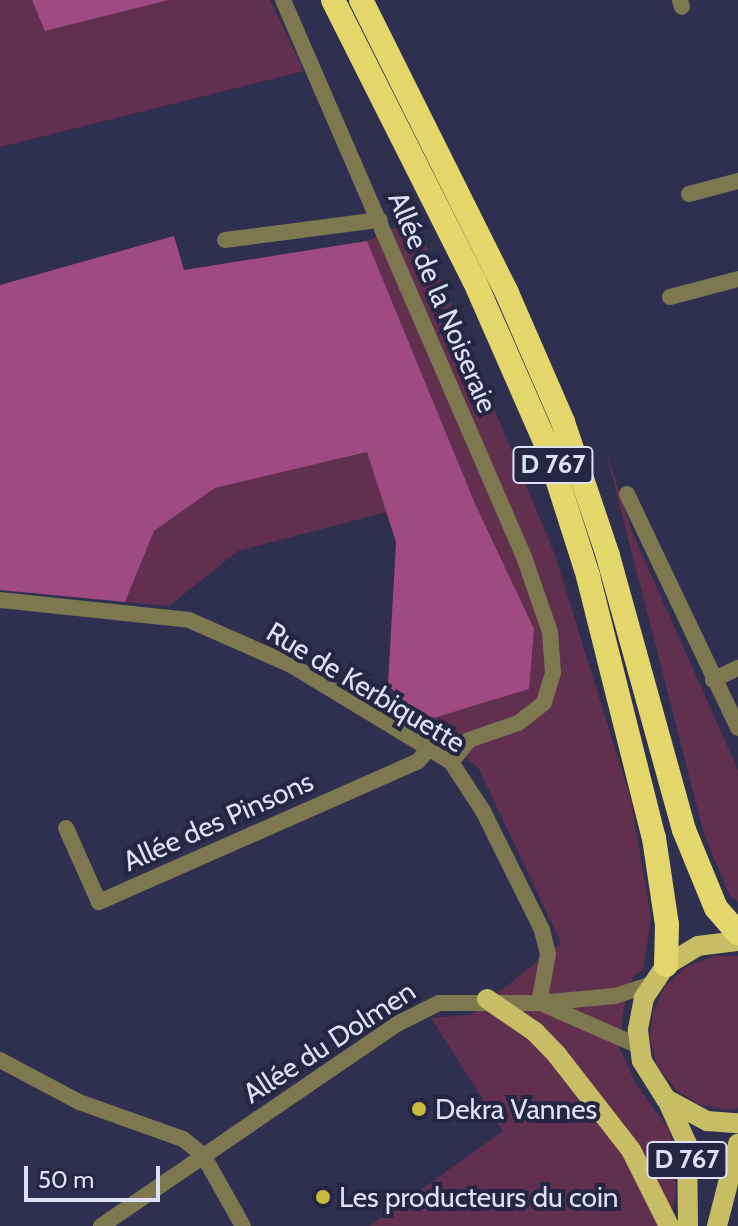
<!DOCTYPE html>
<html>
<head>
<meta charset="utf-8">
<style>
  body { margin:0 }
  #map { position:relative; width:738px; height:1226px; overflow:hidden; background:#2f2f4f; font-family:Cabin,sans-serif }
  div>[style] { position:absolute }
  .green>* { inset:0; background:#60304e }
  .forest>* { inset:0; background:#9f4b81 }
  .street>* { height:16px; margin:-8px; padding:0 8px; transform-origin:8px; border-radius:8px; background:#7d7850 }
  .primary>* { height:20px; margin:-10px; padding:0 10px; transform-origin:10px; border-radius:10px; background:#c6bd65 }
  .highway>* { height:24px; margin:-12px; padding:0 12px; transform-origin:12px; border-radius:12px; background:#e3d76c }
  .dots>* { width:22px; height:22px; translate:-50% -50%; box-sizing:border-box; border:4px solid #252544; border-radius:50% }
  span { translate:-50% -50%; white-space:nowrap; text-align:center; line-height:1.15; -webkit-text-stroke:8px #252544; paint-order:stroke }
  .shield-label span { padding:2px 6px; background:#252544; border:2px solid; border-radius:6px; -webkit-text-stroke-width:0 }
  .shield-label { font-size:26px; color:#dee0f5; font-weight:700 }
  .street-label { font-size:28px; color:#dee0f5 }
  .poi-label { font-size:28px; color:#dee0f5 }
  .left { translate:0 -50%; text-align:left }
  .scale { position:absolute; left:24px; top:1166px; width:136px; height:36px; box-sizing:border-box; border:4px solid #dee0f5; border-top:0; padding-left:10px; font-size:24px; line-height:28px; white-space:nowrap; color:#dee0f5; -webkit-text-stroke:6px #252544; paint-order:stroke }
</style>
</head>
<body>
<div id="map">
  <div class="green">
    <div style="clip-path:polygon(0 0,32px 0,46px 31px,169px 0,270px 0,304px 71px,0 147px)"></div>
    <div style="clip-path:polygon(415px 218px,555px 555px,631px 800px,651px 918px,643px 969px,632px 978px,623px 1013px,620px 1049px,636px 1084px,670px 1131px,676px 1190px,670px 1226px,370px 1226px,503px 1131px,431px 1018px,470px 1015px,561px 943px,479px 769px,424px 721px,529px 689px,476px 506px,367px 241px)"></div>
    <div style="clip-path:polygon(605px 448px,633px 534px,738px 770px,738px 902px,730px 896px,704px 834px)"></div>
    <div style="clip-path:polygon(368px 452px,387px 512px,238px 551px,169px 606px,125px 602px,154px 531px,215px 488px)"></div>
    <div style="clip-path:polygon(713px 956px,738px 956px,738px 1108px,728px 1110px,700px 1105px,676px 1090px,658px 1067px,650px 1040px,653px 1012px,665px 986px,686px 967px)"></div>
  </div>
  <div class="forest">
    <div style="clip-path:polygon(32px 0,169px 0,45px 31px)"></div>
    <div style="clip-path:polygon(174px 236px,184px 270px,367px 241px,476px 506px,534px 629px,529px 689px,424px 721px,388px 685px,396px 542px,367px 452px,215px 488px,154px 531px,125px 602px,0 590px,0 285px)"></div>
  </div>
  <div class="street">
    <div style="left:283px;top:0;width:607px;rotate:66.6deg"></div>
    <div style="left:524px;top:557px;width:79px;rotate:70.9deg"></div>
    <div style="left:550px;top:632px;width:41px;rotate:85.8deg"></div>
    <div style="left:553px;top:673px;width:31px;rotate:107deg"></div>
    <div style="left:544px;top:703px;width:33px;rotate:142deg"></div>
    <div style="left:518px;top:723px;width:52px;rotate:160.9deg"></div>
    <div style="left:469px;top:740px;width:28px;rotate:129deg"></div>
    <div style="left:680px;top:0;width:7px;rotate:74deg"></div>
    <div style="left:689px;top:194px;width:51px;rotate:-14.9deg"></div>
    <div style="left:225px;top:240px;width:156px;rotate:-7.4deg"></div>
    <div style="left:670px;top:297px;width:70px;rotate:-14.8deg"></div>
    <div style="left:627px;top:494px;width:259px;rotate:64.6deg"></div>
    <div style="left:0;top:600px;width:190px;rotate:6deg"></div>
    <div style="left:189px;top:620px;width:111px;rotate:23.8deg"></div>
    <div style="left:291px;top:665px;width:187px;rotate:31.2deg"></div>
    <div style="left:451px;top:762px;width:59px;rotate:56.9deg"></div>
    <div style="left:483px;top:811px;width:133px;rotate:63.6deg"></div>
    <div style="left:542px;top:930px;width:25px;rotate:76deg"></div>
    <div style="left:548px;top:954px;width:50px;rotate:100.4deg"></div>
    <div style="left:713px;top:680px;width:28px;rotate:-26deg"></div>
    <div style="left:66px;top:828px;width:81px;rotate:66deg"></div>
    <div style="left:99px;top:902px;width:349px;rotate:-23.8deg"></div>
    <div style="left:418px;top:761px;width:15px;rotate:-48deg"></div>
    <div style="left:545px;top:1005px;width:103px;rotate:23.6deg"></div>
    <div style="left:0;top:1060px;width:89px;rotate:28deg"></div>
    <div style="left:79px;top:1102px;width:110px;rotate:19.6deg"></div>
    <div style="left:183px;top:1139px;width:26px;rotate:39deg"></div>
    <div style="left:203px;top:1155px;width:81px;rotate:60.6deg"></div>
    <div style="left:101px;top:1226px;width:358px;rotate:-34.3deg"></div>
    <div style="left:397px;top:1024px;width:47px;rotate:-26.6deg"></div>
    <div style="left:439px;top:1003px;width:100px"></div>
    <div style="left:539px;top:1003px;width:76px;rotate:-5.3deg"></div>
    <div style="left:615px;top:996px;width:38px;rotate:-18deg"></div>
  </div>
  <div class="primary">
    <div style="left:738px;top:941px;width:40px;rotate:172.9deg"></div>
    <div style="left:698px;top:946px;width:37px;rotate:149deg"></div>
    <div style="left:666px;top:965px;width:40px;rotate:124deg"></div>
    <div style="left:644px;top:998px;width:33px;rotate:101deg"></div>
    <div style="left:638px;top:1030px;width:31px;rotate:83deg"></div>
    <div style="left:642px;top:1061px;width:45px;rotate:57.7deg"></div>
    <div style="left:666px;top:1099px;width:47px;rotate:28.2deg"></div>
    <div style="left:707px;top:1121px;width:31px;rotate:4deg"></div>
    <div style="left:487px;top:999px;width:58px;rotate:34.5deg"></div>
    <div style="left:535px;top:1032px;width:32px;rotate:46deg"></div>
    <div style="left:557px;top:1055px;width:120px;rotate:52.1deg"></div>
    <div style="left:631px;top:1150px;width:85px;rotate:63.4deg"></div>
    <div style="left:668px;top:1102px;width:46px;rotate:65.7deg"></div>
    <div style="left:687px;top:1144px;width:82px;rotate:89.3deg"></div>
    <div style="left:717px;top:1226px;width:85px;rotate:-75.6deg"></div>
  </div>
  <div class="highway">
    <div style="left:333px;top:0;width:313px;rotate:63.3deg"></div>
    <div style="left:474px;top:280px;width:179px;rotate:66.3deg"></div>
    <div style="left:546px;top:444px;width:139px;rotate:72.3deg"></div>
    <div style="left:588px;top:576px;width:270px;rotate:75.9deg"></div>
    <div style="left:654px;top:838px;width:88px;rotate:81.5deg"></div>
    <div style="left:667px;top:925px;width:40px;rotate:91.4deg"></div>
    <div style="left:361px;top:0;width:327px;rotate:63.5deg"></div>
    <div style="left:507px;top:293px;width:141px;rotate:66.5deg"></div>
    <div style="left:563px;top:422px;width:141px;rotate:71.4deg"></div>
    <div style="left:608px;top:556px;width:284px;rotate:74.5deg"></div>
    <div style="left:684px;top:830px;width:84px;rotate:67.7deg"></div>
    <div style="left:716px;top:908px;width:33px;rotate:49deg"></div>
  </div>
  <div class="dots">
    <div style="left:419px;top:1109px;background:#c8bb3b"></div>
    <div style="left:323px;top:1197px;background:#c8bb3b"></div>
  </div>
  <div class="shield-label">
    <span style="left:553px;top:465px">D 767</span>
    <span style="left:687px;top:1160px">D 767</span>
  </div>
  <div class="street-label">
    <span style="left:443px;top:302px;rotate:67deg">Allée de la Noiseraie</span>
    <span style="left:366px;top:687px;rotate:31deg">Rue de Kerbiquette</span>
    <span style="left:218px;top:821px;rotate:-24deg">Allée des Pinsons</span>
    <span style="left:329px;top:1042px;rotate:-33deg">Allée du Dolmen</span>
  </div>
  <div class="poi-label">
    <span class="left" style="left:435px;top:1109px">Dekra Vannes</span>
    <span class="left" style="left:339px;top:1197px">Les producteurs du coin</span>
  </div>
  <div class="scale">50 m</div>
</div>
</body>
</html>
